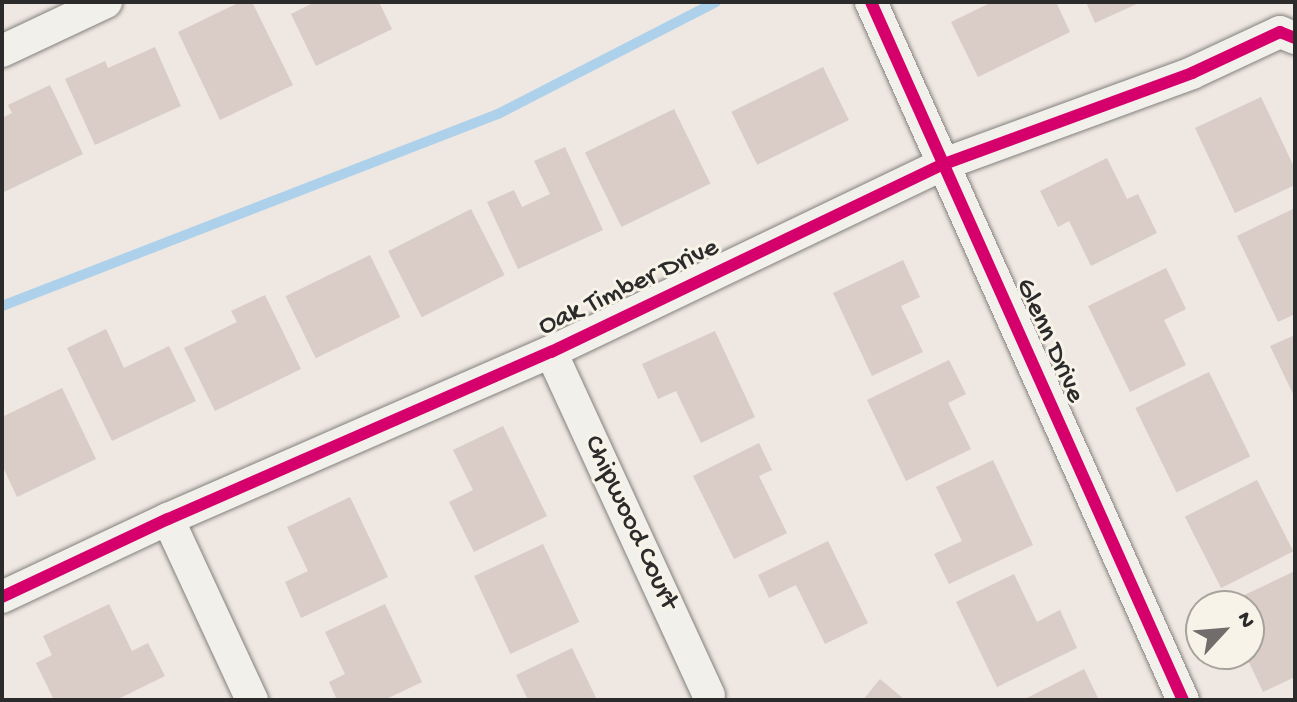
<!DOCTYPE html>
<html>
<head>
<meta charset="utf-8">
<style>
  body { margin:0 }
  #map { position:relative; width:1297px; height:702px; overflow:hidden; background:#efe7e1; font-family:"Gochi Hand",sans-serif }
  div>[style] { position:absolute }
  .stream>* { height:10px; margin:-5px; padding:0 5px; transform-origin:5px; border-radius:5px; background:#add1eb }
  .building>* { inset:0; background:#daccc7; transform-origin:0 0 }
  .roads { filter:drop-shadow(0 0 2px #83807d) drop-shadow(0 0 2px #83807d) }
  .minor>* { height:32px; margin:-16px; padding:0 16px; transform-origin:16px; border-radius:16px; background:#f2f0eb }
  .cycleway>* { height:12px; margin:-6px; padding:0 6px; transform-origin:6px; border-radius:6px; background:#d6006c }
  span { translate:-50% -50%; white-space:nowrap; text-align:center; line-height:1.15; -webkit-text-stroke:6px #f7f3e8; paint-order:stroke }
  .street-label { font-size:28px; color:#2b2b2b }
  .frame { position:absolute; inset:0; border:4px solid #2b2b2b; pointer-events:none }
  .north { position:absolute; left:1185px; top:590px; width:80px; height:80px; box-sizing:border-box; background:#f7f3e8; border:2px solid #a5a39c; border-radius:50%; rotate:64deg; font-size:22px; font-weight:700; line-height:32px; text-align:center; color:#2b2b2b }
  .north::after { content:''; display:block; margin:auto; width:28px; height:36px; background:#706d6b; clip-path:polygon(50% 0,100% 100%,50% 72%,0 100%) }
</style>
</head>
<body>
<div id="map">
  <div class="stream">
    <div style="left:2px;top:306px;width:532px;rotate:-21.16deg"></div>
    <div style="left:498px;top:114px;width:245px;rotate:-27.2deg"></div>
  </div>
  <div class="building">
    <div style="clip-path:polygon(240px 2px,252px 2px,293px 85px,220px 120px,178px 32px)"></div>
    <div style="clip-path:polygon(315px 2px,379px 2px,392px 29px,316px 66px,291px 14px)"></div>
    <div style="clip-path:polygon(992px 2px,1056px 2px,1070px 32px,978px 77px,951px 22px)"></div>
    <div style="clip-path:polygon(1086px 2px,1141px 2px,1095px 23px)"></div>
    <div style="clip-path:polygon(155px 47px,181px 106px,95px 145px,65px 79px,105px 61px,108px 68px)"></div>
    <div style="left:823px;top:67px;width:59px;height:102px;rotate:64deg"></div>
    <div style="clip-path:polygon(50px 85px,83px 154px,2px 193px,2px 118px,12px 113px,8px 105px)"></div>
    <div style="clip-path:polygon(1261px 97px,1295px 169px,1295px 185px,1235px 213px,1195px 128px)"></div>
    <div style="left:674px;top:109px;width:83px;height:99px;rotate:64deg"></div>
    <div style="clip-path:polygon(565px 147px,603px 230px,518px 269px,487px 202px,514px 190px,522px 207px,550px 194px,534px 161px)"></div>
    <div style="clip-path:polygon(1107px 158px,1127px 199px,1138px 194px,1157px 233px,1091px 266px,1069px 221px,1058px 227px,1040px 191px)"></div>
    <div style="clip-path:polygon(1295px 208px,1295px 314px,1278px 322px,1237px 236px)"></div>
    <div style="left:471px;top:209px;width:74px;height:93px;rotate:63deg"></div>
    <div style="left:370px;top:255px;width:69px;height:94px;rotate:64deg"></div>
    <div style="clip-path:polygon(903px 260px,920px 297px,901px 306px,923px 352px,872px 376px,833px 293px)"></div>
    <div style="clip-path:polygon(1166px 268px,1186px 309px,1164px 320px,1186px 365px,1130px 392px,1088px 306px)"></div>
    <div style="clip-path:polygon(265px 295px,301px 369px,215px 411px,184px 348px,237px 322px,231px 311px)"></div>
    <div style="clip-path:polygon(106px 329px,124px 368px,169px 346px,196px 401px,112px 441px,67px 348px)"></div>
    <div style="clip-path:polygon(715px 331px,755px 417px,701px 443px,676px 391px,658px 399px,642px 364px)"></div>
    <div style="clip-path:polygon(1295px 335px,1295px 398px,1270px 346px)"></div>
    <div style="clip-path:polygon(949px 360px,966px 394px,948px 403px,971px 449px,906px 481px,867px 400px)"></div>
    <div style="left:1209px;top:372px;width:94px;height:82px;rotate:64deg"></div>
    <div style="clip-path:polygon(62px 388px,96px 459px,17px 497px,2px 465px,2px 417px)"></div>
    <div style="clip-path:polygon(503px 426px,547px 516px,474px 552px,449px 502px,473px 490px,453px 450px)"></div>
    <div style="clip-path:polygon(759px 443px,772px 470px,759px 476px,787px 533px,734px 559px,693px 476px)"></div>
    <div style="clip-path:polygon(993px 460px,1033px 545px,949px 584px,934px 554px,962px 541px,936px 487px)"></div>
    <div style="left:1257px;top:480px;width:80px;height:81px;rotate:63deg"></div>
    <div style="clip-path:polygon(350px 497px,388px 577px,301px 618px,285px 582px,308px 571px,287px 527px)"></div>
    <div style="clip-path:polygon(828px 541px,868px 623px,825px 644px,796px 585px,769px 598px,758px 575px)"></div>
    <div style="left:543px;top:544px;width:86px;height:76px;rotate:65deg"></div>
    <div style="clip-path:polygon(1295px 571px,1295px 677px,1263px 692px,1245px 654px,1249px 654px,1249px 606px,1221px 606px)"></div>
    <div style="clip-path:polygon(1014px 574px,1037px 622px,1060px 610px,1077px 648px,997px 687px,956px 602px)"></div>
    <div style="clip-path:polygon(109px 604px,132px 651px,148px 643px,165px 676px,116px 700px,54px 700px,36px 663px,52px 655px,43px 636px)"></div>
    <div style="clip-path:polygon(385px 604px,422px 682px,384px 700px,337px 700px,329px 682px,345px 674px,325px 632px)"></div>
    <div style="clip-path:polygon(572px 648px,597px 700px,528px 700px,516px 675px)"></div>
    <div style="clip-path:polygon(1084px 669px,1099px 700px,1023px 700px)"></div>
    <div style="clip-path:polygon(880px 679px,905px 700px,863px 700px)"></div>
  </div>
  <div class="roads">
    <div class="minor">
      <div style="left:871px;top:2px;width:765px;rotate:65.92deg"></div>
      <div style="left:2px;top:51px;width:115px;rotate:-25.2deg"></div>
      <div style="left:551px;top:352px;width:378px;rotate:65.3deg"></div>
      <div style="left:168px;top:519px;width:200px;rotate:65.1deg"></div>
      <div style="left:2px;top:597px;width:183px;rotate:-25.2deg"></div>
      <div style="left:168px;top:519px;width:418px;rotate:-23.6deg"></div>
      <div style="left:551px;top:352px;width:436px;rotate:-25.6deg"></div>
      <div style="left:944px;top:164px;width:264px;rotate:-20.1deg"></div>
      <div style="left:1192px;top:73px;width:97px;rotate:-25deg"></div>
      <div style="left:1280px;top:32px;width:16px;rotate:22deg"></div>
    </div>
  </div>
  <div class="cycleway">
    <div style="left:871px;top:2px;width:765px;rotate:65.92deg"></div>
    <div style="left:2px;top:597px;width:183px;rotate:-25.2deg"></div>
    <div style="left:168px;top:519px;width:418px;rotate:-23.6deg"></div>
    <div style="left:551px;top:352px;width:436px;rotate:-25.6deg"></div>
    <div style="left:944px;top:164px;width:264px;rotate:-20.1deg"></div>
    <div style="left:1192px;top:73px;width:97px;rotate:-25deg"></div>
    <div style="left:1280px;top:32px;width:16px;rotate:22deg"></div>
  </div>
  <div class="street-label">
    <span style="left:629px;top:288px;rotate:-25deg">Oak Timber Drive</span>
    <span style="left:1049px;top:341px;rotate:66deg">Glenn Drive</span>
    <span style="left:630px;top:523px;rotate:65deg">Chipwood Court</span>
  </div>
  <div class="frame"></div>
  <div class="north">N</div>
</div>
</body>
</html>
